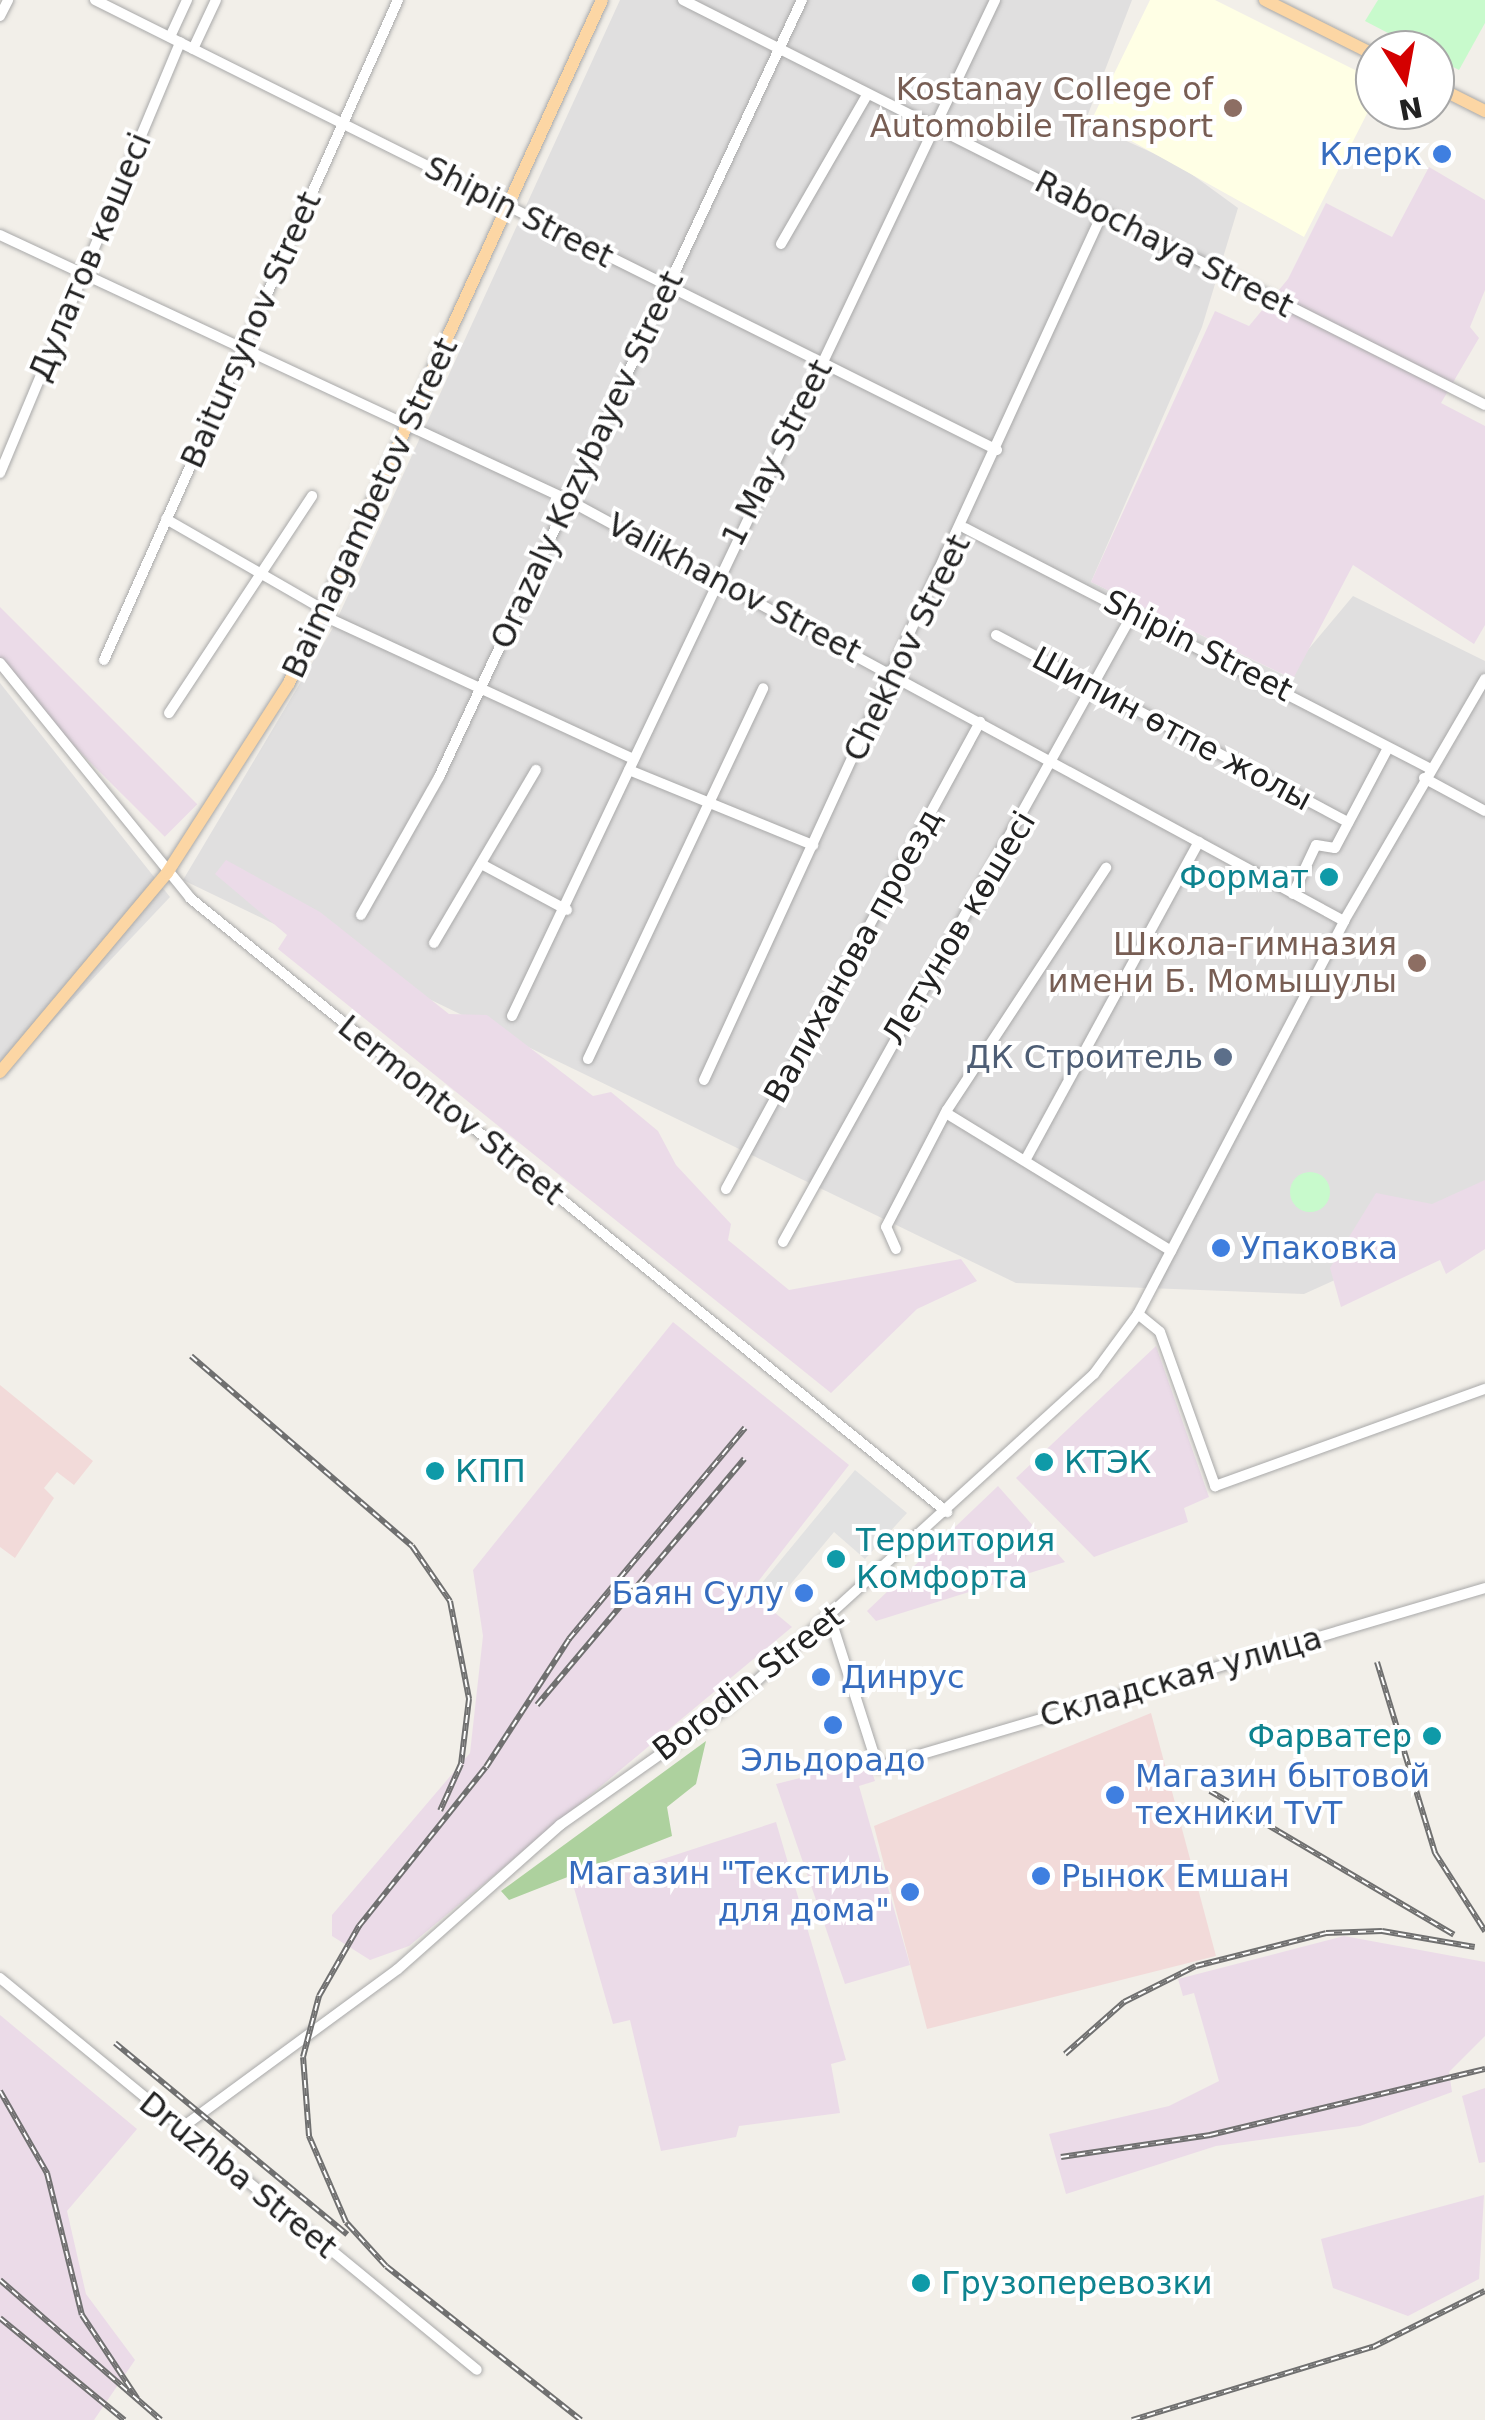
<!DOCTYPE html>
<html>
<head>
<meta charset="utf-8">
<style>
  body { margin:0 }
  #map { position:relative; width:1485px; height:2420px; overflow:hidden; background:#f2efe9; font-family:"DejaVu Sans",sans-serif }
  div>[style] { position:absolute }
  .residential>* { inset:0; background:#e0dfdf }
  .commercial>* { inset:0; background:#f2dad9 }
  .industrial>* { inset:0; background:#ebdbe8; transform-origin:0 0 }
  .education>* { inset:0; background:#ffffe5 }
  .forest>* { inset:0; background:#add19e }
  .park>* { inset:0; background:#c8facc }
  .round { border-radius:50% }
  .parking>* { inset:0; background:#e2e2e2 }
  .roads { filter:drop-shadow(0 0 2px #a9a9a9) drop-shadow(0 0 2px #a9a9a9) }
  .minor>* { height:10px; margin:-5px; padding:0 5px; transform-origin:5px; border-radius:5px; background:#fff }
  .major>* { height:12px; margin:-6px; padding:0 6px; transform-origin:6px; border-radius:6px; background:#fcd6a4 }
  .rail>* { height:6px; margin-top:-3px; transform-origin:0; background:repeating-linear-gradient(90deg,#fff 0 8px,#707070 0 16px); box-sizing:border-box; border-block:2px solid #707070 }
  .dots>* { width:28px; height:28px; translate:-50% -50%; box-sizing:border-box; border:5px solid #fff; border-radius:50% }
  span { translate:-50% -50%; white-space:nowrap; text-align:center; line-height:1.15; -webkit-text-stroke:8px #fff; paint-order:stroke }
  .education-label { font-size:32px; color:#785e54 }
  .right { translate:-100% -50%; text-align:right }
  .shop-label { font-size:32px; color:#366cbe }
  .left { translate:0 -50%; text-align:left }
  .street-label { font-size:32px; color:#222 }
  .culture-label { font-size:32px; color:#0d838f }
  .service-label { font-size:32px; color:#4e5e75 }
  .north { position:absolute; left:1355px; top:30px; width:100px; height:100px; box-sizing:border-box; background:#fff; border:2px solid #a7a7a7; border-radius:50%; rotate:169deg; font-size:28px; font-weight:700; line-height:40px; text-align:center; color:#222 }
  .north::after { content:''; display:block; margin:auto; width:35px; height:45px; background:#d40000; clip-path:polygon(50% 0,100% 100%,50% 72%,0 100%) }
</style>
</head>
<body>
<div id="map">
  <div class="residential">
    <div style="clip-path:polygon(620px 0,1132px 0,1085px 122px,1179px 165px,1238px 208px,1202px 327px,1091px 582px,1286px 676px,1353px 596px,1485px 661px,1485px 1212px,1304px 1294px,1016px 1283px,183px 880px,334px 626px)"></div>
    <div style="clip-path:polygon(0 683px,170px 897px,0 1077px)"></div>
  </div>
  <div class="commercial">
    <div style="clip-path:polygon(0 1385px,93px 1461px,74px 1485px,57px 1472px,44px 1488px,54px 1498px,15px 1558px,0 1547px)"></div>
    <div style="clip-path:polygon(1151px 1713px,1216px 1956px,927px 2029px,874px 1826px)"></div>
  </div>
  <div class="industrial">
    <div style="clip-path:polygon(1429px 167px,1485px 200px,1485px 290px,1470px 327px,1479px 338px,1441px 403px,1485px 426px,1485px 625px,1474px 644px,1353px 565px,1293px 679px,1091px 582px,1215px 311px,1249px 326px,1288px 279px,1326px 203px,1392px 237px)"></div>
    <div style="left:0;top:607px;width:279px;height:46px;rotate:45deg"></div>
    <div style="clip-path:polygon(226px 860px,320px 912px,449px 1014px,487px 1015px,593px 1096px,611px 1092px,658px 1131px,676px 1165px,731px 1224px,728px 1240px,789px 1290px,961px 1259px,977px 1281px,917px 1309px,831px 1393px,278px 949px,287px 935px,215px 874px)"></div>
    <div style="clip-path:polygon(1485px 1180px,1485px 1249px,1446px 1274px,1440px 1260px,1341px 1307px,1330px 1268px,1376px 1193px,1432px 1204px)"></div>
    <div style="clip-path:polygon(673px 1322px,849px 1465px,750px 1592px,792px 1627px,409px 1946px,370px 1960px,332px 1936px,332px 1915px,470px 1753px,483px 1636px,473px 1570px)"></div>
    <div style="clip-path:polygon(1156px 1346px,1209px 1497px,1184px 1508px,1188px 1522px,1094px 1557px,1016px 1478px)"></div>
    <div style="clip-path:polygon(998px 1486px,1065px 1562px,876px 1621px,867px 1611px)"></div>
    <div style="clip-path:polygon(868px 1761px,875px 1781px,859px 1786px,910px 1965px,845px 1984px,776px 1784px)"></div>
    <div style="clip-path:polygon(776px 1822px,846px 2060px,831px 2064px,840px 2113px,739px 2126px,736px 2137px,661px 2151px,630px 2020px,613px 2024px,574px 1888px)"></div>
    <div style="clip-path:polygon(1344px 1936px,1485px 1962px,1485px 2036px,1449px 2072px,1452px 2092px,1360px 2126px,1216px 2146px,1066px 2194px,1049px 2134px,1169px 2106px,1219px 2081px,1194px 1993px,1183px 1996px,1178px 1979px)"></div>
    <div style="clip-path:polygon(0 2015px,137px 2129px,67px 2211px,86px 2294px,135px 2360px,94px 2420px,0 2420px)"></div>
    <div style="clip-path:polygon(1485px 2088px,1485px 2162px,1479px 2163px,1462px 2096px)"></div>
    <div style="clip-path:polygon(1484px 2195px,1479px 2279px,1408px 2316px,1333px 2288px,1321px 2239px)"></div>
  </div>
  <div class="education">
    <div style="clip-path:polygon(1150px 0,1215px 0,1375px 80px,1375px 98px,1304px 237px,1092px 119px)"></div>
  </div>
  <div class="forest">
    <div style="clip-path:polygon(706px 1741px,696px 1784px,667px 1807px,672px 1836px,509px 1900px,501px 1891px)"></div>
  </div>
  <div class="park">
    <div style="clip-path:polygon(1378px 0,1485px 0,1485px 23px,1459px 70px,1365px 21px)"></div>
    <div class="round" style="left:1290px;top:1172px;width:40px;height:40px"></div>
  </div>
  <div class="parking">
    <div style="clip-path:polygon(855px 1470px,907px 1513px,865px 1559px,834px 1532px,779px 1598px,761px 1584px)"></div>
  </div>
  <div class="roads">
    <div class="minor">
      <div style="left:95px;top:0;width:1008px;rotate:26.51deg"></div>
      <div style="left:683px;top:0;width:898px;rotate:26.79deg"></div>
      <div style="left:0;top:16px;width:18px;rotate:-63deg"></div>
      <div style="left:170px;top:37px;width:41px;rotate:-65.3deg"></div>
      <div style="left:193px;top:49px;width:54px;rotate:-64.9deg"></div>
      <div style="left:0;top:235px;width:627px;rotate:25.01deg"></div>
      <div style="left:568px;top:500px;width:883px;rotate:28.48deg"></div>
      <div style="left:781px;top:244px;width:172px;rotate:-60deg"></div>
      <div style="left:0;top:473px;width:467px;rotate:-67.3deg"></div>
      <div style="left:166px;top:519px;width:187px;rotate:29.9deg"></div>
      <div style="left:965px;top:528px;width:522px;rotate:27.35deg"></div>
      <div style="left:326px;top:617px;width:339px;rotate:24.8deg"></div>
      <div style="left:996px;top:635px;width:399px;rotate:28deg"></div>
      <div style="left:104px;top:660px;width:723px;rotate:-65.99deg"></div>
      <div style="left:0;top:663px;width:302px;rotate:51deg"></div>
      <div style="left:190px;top:898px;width:975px;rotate:39.05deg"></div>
      <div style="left:169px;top:713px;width:260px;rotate:-56.6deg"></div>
      <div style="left:629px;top:770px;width:199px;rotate:22.2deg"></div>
      <div style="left:1424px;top:778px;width:69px;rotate:28.4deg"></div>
      <div style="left:485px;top:866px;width:93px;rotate:28.2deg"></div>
      <div style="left:1293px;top:894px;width:54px;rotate:-64.9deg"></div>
      <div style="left:1316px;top:845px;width:19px;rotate:9deg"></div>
      <div style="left:1335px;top:848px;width:113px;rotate:-62.1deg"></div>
      <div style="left:361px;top:915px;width:159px;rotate:-60.5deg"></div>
      <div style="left:439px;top:777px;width:858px;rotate:-64.96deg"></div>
      <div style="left:434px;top:943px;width:201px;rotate:-59.5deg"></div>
      <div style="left:512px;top:1016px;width:1125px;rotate:-64.57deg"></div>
      <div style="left:588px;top:1059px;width:410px;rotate:-64.7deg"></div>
      <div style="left:704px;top:1080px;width:955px;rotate:-65.31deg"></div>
      <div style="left:946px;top:1113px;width:264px;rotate:31.5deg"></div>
      <div style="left:1027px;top:1157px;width:359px;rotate:-61.4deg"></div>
      <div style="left:726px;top:1189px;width:532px;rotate:-61.46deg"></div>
      <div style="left:783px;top:1242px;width:720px;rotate:-60.91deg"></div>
      <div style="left:896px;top:1249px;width:24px;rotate:-114deg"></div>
      <div style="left:886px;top:1227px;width:132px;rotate:-62.5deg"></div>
      <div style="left:947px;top:1110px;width:290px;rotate:-56.7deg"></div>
      <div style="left:1138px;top:1314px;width:28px;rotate:39deg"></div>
      <div style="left:1160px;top:1332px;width:164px;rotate:70.3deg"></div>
      <div style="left:1215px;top:1486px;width:287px;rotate:-19.8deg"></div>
      <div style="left:831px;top:1620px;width:154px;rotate:72.3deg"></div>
      <div style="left:878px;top:1767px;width:633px;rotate:-16.43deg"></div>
      <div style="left:0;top:1978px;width:617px;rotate:39.41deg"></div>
      <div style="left:180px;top:2129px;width:270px;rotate:-36.3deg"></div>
      <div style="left:398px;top:1969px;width:217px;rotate:-41.6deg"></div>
      <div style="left:560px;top:1825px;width:207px;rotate:-35.2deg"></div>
      <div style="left:729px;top:1706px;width:493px;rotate:-42.3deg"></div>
      <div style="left:1094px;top:1374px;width:74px;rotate:-53.7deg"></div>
      <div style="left:1138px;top:1314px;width:444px;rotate:-62.3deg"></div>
      <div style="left:1344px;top:921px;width:280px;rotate:-59.8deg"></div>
    </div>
    <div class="major">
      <div style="left:1265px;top:0;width:123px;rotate:26.6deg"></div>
      <div style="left:1435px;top:86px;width:56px;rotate:26.6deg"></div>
      <div style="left:0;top:1072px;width:260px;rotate:-50deg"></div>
      <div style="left:167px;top:873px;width:226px;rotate:-57.3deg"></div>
      <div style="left:289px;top:683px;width:751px;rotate:-65.38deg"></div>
    </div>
  </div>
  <div class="rail">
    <div style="left:191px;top:1356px;width:291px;rotate:40.7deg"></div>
    <div style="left:412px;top:1546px;width:67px;rotate:55.4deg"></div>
    <div style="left:450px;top:1601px;width:100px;rotate:79deg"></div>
    <div style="left:469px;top:1699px;width:65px;rotate:97deg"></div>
    <div style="left:461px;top:1764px;width:51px;rotate:114.1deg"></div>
    <div style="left:1377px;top:1662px;width:200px;rotate:73.1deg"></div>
    <div style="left:1435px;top:1853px;width:93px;rotate:57.3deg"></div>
    <div style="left:537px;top:1705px;width:322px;rotate:-49.9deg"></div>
    <div style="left:1210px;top:1791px;width:283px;rotate:30.5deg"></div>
    <div style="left:115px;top:2043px;width:301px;rotate:39.5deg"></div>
    <div style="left:1065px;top:2054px;width:79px;rotate:-41.4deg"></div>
    <div style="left:1124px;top:2002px;width:80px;rotate:-26.6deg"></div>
    <div style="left:1196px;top:1966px;width:134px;rotate:-14.2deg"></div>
    <div style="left:1326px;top:1933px;width:56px;rotate:-2deg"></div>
    <div style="left:1382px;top:1931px;width:94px;rotate:9.8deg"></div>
    <div style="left:0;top:2091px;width:95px;rotate:60.2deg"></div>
    <div style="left:47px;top:2173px;width:146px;rotate:76.2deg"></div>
    <div style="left:82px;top:2315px;width:100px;rotate:56.5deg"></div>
    <div style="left:1061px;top:2157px;width:151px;rotate:-8.4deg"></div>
    <div style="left:1210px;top:2135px;width:283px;rotate:-13.5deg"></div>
    <div style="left:0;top:2280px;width:213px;rotate:41deg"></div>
    <div style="left:0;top:2318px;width:161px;rotate:39.4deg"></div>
    <div style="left:581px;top:2420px;width:248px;rotate:-141.7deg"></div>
    <div style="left:386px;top:2266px;width:59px;rotate:-132.3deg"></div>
    <div style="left:346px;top:2222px;width:94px;rotate:-113.3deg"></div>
    <div style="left:309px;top:2136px;width:79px;rotate:-94.3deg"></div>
    <div style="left:303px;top:2057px;width:63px;rotate:-75.3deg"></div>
    <div style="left:319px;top:1996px;width:81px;rotate:-60.3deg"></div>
    <div style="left:359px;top:1926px;width:203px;rotate:-51.4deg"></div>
    <div style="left:486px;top:1767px;width:153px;rotate:-57deg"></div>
    <div style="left:569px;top:1639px;width:275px;rotate:-50.2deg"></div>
    <div style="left:1132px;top:2420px;width:252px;rotate:-16.9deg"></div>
    <div style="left:1373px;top:2347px;width:125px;rotate:-26.6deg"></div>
  </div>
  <div class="dots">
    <div style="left:1233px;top:108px;background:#8d6e63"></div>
    <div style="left:1442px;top:154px;background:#3f7fe0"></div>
    <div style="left:1329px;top:877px;background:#0f9aa8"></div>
    <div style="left:1417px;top:963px;background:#8d6e63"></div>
    <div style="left:1223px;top:1057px;background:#5c6f8a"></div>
    <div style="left:1221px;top:1248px;background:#3f7fe0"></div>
    <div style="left:1044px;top:1462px;background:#0f9aa8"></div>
    <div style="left:435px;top:1471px;background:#0f9aa8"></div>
    <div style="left:836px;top:1559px;background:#0f9aa8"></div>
    <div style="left:804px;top:1593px;background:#3f7fe0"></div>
    <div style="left:821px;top:1677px;background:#3f7fe0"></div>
    <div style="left:833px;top:1725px;background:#3f7fe0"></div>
    <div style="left:1432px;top:1736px;background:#0f9aa8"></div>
    <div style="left:1115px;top:1795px;background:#3f7fe0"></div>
    <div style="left:1041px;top:1876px;background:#3f7fe0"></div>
    <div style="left:910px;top:1892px;background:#3f7fe0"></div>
    <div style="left:921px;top:2283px;background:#0f9aa8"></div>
  </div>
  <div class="education-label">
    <span class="right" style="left:1213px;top:108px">Kostanay College of<br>Automobile Transport</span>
    <span class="right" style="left:1397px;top:963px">Школа-гимназия<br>имени Б. Момышулы</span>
  </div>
  <div class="shop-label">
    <span class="right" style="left:1422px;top:154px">Клерк</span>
    <span class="left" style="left:1241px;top:1248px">Упаковка</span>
    <span class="right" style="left:784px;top:1593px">Баян Сулу</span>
    <span class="left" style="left:841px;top:1677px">Динрус</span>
    <span style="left:833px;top:1760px">Эльдорадо</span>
    <span class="left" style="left:1135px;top:1795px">Магазин бытовой<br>техники TvT</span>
    <span class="right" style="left:890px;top:1892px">Магазин "Текстиль<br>для дома"</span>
    <span class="left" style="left:1061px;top:1876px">Рынок Емшан</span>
  </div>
  <div class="street-label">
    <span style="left:519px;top:212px;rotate:27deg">Shipin Street</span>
    <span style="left:1164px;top:244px;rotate:27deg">Rabochaya Street</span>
    <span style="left:90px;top:257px;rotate:-67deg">Дулатов көшесі</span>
    <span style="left:251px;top:330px;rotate:-66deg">Baitursynov Street</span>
    <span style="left:777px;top:453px;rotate:-63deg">1 May Street</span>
    <span style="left:587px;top:460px;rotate:-65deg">Orazaly Kozybayev Street</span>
    <span style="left:370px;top:508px;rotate:-65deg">Baimagambetov Street</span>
    <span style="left:734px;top:588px;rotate:28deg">Valikhanov Street</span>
    <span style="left:1198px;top:646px;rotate:27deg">Shipin Street</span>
    <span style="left:907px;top:648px;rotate:-64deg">Chekhov Street</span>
    <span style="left:1172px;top:729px;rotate:28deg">Шипин өтпе жолы</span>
    <span style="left:959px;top:928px;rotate:-59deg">Летунов көшесі</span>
    <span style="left:853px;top:956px;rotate:-61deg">Валиханова проезд</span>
    <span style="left:451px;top:1110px;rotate:39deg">Lermontov Street</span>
    <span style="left:1181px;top:1677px;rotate:-16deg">Складская улица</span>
    <span style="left:748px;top:1683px;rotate:-38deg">Borodin Street</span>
    <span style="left:238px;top:2175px;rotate:39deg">Druzhba Street</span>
  </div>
  <div class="culture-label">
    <span class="right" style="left:1309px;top:877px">Формат</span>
    <span class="left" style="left:1064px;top:1462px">КТЭК</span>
    <span class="left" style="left:455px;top:1471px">КПП</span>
    <span class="left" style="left:856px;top:1559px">Территория<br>Комфорта</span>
    <span class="right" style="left:1412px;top:1736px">Фарватер</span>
    <span class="left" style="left:941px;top:2283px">Грузоперевозки</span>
  </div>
  <div class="service-label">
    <span class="right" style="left:1203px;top:1057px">ДК Строитель</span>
  </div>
  <div class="north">N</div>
</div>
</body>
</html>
